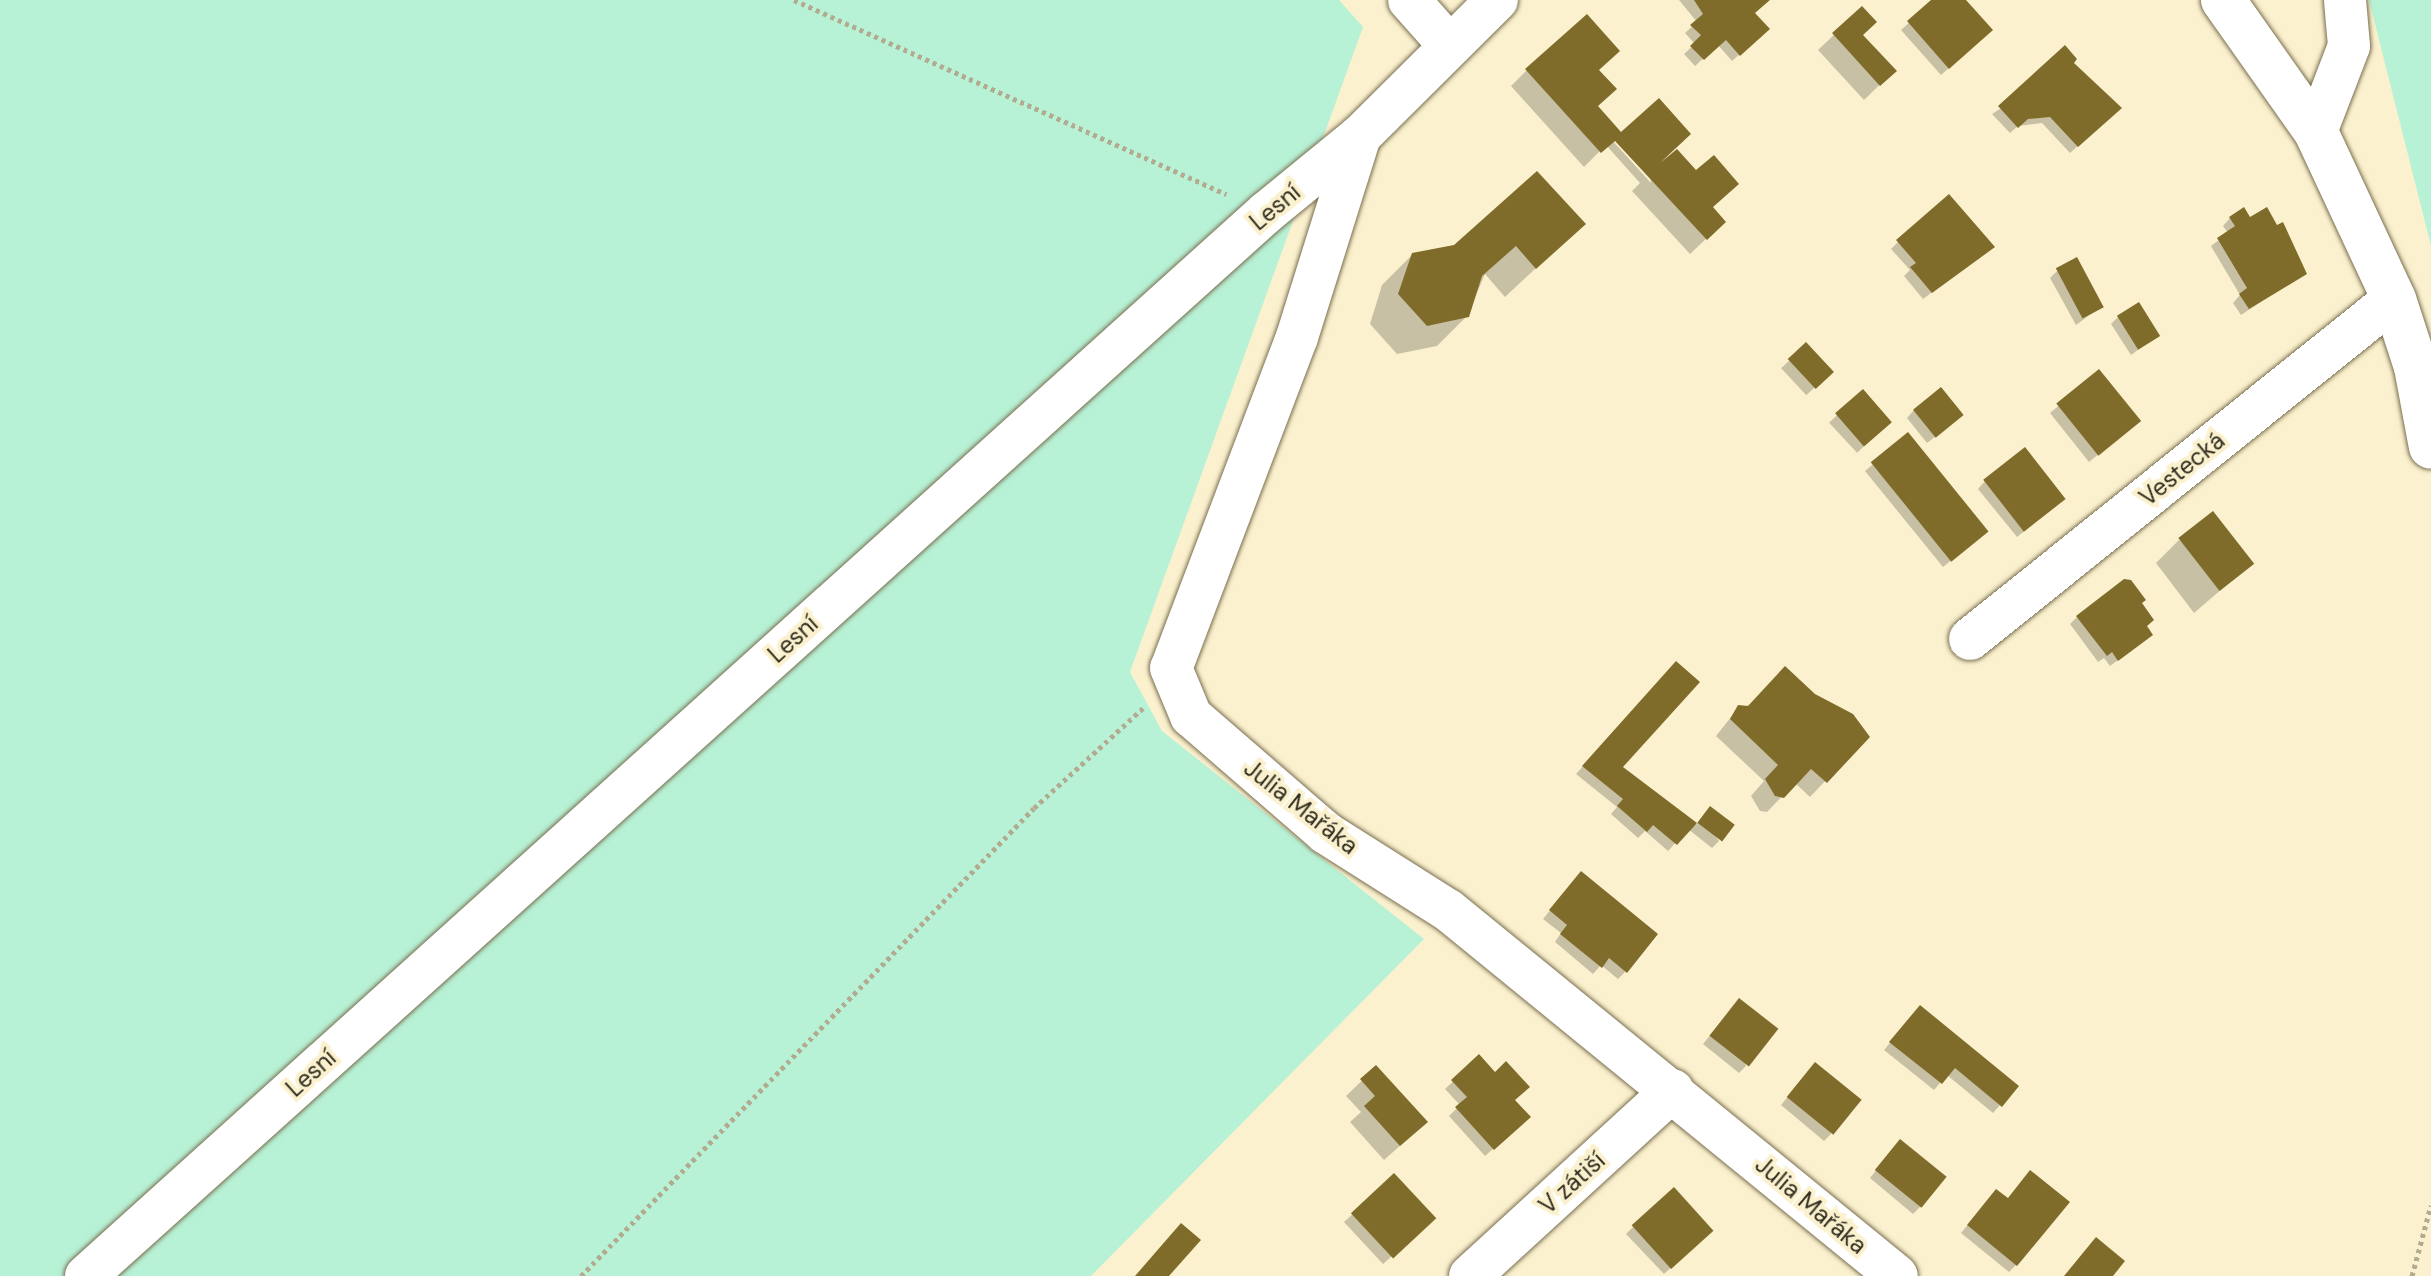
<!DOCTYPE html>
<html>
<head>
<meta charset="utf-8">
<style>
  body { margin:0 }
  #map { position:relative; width:2431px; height:1276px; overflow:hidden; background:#fbf1ce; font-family:"DM Sans",sans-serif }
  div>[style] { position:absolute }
  .green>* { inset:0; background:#b8f2d6 }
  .shadow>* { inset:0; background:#0003; transform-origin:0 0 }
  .building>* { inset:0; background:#7f6c2b; transform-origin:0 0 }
  .path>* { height:5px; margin-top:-2.5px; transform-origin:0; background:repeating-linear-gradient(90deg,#b3ab90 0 4px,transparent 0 8px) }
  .roads { filter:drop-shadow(0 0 2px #796f50) drop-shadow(0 0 2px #796f50) }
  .minor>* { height:42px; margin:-21px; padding:0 21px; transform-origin:21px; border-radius:21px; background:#fff }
  .tertiary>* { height:44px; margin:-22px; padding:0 22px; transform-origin:22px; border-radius:22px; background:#fff }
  span { translate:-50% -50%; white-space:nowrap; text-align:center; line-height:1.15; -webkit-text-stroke:8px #fbf1ce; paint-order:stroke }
  .street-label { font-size:24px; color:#322e21 }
</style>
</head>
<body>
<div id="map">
  <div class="green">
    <div style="clip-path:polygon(0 0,1339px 0,1363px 27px,1130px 672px,1162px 731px,1424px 939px,1091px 1276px,0 1276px)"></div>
    <div style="clip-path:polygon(2369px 0,2431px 0,2431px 246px)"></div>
  </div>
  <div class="shadow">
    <div style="clip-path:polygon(1679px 0,1768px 0,1753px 14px,1760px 36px,1732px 61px,1718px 45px,1695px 66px,1684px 54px,1695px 44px,1685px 33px,1697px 22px)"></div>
    <div style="clip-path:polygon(1934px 0,1963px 0,1983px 38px,1941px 75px,1901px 30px)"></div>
    <div style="clip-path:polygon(1861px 9px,1861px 35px,1894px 71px,1864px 100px,1818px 50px)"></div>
    <div style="clip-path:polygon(2071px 63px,2112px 115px,2070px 153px,2042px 123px,2018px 126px,2010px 133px,1992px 114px)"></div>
    <div style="clip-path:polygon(1527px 70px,1597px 71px,1596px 107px,1611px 139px,1651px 183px,1649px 170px,1711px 208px,1708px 237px,1690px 254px,1632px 191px,1640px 183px,1606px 145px,1584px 167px,1511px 86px)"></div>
    <div style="clip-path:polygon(2230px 218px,2249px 220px,2305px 273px,2241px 315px,2233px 303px,2240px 295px,2211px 246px,2228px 233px,2223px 226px)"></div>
    <div style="clip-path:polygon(1583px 224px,1505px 297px,1485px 274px,1467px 316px,1437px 346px,1397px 354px,1370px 324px,1382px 285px,1413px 254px)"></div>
    <div style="clip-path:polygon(1898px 242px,1993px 247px,1923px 299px,1904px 276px,1910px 270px,1891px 249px)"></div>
    <div style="clip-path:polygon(2057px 271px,2102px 306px,2076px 325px,2050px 278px)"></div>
    <div style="clip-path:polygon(2118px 317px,2157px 336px,2131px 355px,2111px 324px)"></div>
    <div style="left:1806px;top:345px;width:37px;height:34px;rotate:47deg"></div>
    <div style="clip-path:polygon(2099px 372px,2131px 428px,2089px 462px,2050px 413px)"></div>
    <div style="left:1862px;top:392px;width:41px;height:45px;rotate:47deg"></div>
    <div style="clip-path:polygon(1914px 410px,1954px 422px,1927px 443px,1907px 418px)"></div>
    <div style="clip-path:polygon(1908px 435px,1979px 538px,1943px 567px,1865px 471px)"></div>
    <div style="clip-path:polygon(1985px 481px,2056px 506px,2017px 537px,1978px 489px)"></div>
    <div style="clip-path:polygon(2179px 540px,2251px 564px,2194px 613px,2156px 563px)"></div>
    <div style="clip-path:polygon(2077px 617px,2145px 627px,2143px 642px,2110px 666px,2104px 658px,2098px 662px,2070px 624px)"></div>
    <div style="clip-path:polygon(1661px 680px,1620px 767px,1696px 825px,1703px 816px,1719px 841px,1712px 848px,1688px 829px,1668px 851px,1645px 831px,1638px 838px,1611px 814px,1617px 807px,1576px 774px)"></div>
    <div style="clip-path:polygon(1813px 695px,1867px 737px,1810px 797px,1795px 783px,1767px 812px,1760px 811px,1751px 796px,1764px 781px,1716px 736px,1739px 707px)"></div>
    <div style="clip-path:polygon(1574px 881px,1625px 972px,1618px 979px,1601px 965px,1593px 974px,1555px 942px,1561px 933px,1543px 919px)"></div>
    <div style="clip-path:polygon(1732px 1008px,1746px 1066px,1739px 1073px,1703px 1044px)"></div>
    <div style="clip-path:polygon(1913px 1015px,2017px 1086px,1993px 1113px,1947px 1075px,1934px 1090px,1884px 1050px)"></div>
    <div style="clip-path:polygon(1479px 1057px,1512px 1100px,1521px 1124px,1485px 1156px,1449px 1116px,1460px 1105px,1445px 1089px)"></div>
    <div style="clip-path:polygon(1376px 1067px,1410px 1137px,1384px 1160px,1350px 1122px,1361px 1112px,1346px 1096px)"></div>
    <div style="clip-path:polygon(1808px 1072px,1831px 1134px,1824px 1141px,1781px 1105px)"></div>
    <div style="clip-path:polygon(1893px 1149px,1921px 1206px,1913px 1214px,1870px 1178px)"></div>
    <div style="clip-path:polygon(1394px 1176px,1427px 1225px,1383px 1264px,1344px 1222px)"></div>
    <div style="clip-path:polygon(1989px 1199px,2016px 1265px,2009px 1272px,1961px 1233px)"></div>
    <div style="clip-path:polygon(1634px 1226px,1704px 1238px,1664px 1274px,1626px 1234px)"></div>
  </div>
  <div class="building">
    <div style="clip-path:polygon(1694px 0,1770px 0,1755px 13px,1770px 29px,1740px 56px,1726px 40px,1704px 60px,1690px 46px,1701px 35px,1690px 25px,1703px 14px)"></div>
    <div style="clip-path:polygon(1931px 0,1966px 0,1993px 30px,1949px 69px,1907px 21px)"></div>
    <div style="clip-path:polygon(1862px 6px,1877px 22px,1863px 35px,1897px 71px,1880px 86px,1832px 33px)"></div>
    <div style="clip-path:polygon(1587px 14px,1620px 51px,1599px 70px,1617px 89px,1598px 106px,1621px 132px,1659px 98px,1691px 134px,1660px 163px,1677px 149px,1696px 170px,1714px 155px,1739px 184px,1713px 207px,1726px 222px,1707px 240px,1615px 141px,1601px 153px,1525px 69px)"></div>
    <div style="clip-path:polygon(2065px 45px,2077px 59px,2074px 63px,2122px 108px,2078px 147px,2050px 117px,2028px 119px,2018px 128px,1998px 106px)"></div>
    <div style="clip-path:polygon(1537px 171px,1586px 224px,1536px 269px,1516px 246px,1482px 276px,1469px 317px,1427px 326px,1398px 294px,1412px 253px,1454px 245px)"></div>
    <div style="clip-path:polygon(1949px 194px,1995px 247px,1932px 293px,1910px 267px,1916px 263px,1896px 240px)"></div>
    <div style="clip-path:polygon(2244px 207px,2250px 217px,2267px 207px,2277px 225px,2283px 222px,2307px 274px,2249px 309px,2239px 294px,2247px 288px,2217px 238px,2235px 226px,2229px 217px)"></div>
    <div style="left:2077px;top:257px;width:57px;height:24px;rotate:62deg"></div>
    <div style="left:2139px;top:302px;width:40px;height:26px;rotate:58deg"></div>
    <div style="left:1806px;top:342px;width:41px;height:25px;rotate:47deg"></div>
    <div style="left:2099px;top:369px;width:67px;height:55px;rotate:51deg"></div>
    <div style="left:1941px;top:387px;width:36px;height:36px;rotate:51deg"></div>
    <div style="left:1863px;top:389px;width:44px;height:37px;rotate:49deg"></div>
    <div style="left:1908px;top:432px;width:128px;height:48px;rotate:51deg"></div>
    <div style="left:2025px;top:447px;width:66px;height:53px;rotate:52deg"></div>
    <div style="left:2213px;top:511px;width:67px;height:44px;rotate:52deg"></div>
    <div style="clip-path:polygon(2124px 579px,2131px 580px,2146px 600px,2142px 603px,2154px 620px,2147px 626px,2153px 635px,2118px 661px,2112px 652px,2107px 656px,2076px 616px)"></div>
    <div style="clip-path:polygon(1676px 661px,1700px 682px,1623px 767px,1697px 823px,1677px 845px,1653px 825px,1647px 832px,1617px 806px,1623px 799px,1582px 766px)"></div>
    <div style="clip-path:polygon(1785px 666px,1815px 694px,1853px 714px,1870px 737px,1827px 783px,1811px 769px,1784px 798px,1775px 796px,1765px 779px,1778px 765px,1730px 719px,1738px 705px,1748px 706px)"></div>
    <div style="left:1710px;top:806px;width:31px;height:21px;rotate:37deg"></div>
    <div style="clip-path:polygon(1581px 871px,1658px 934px,1627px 973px,1609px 958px,1602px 968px,1560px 934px,1567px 925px,1549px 910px)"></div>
    <div style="left:1739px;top:998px;width:50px;height:48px;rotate:38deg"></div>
    <div style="clip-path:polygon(1920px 1005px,2019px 1086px,2002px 1107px,1955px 1068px,1942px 1084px,1889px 1042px)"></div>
    <div style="clip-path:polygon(1479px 1054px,1495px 1072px,1506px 1061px,1530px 1087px,1515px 1100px,1531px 1117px,1494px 1150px,1455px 1107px,1467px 1097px,1451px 1080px)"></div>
    <div style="left:1815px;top:1062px;width:60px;height:45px;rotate:39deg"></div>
    <div style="clip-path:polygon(1376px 1065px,1428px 1122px,1400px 1146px,1364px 1106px,1375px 1096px,1360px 1079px)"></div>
    <div style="left:1900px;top:1139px;width:60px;height:40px;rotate:39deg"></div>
    <div style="clip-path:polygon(2030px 1170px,2070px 1202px,2017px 1266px,1967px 1225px,1996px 1189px,2008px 1198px)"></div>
    <div style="left:1394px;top:1173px;width:62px;height:59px;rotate:47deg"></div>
    <div style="left:1674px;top:1187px;width:59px;height:57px;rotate:48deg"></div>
    <div style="clip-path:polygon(1181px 1223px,1201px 1240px,1169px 1276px,1135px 1276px)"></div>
    <div style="clip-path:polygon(2096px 1237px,2125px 1261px,2113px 1276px,2064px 1276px)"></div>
  </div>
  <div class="path">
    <div style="left:794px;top:0;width:474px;rotate:24.2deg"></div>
    <div style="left:581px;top:1276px;width:651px;rotate:-45.93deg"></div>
    <div style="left:1034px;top:808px;width:148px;rotate:-42.5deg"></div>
    <div style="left:2412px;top:1276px;width:73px;rotate:-75deg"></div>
  </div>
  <div class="roads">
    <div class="minor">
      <div style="left:1409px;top:0;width:59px;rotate:48.4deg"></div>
      <div style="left:2316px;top:132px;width:92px;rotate:-69deg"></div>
      <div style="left:2349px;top:46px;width:46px;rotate:-95deg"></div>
      <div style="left:1360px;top:136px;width:211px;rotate:107.4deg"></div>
      <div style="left:1297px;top:337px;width:354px;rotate:110.8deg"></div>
      <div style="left:1171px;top:668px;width:52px;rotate:67.4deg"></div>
      <div style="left:1191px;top:716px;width:179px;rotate:40.9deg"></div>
      <div style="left:1326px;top:833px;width:144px;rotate:32.3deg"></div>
      <div style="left:1448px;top:910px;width:579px;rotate:39.19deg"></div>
      <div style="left:1970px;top:639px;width:543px;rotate:-38.73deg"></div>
      <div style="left:86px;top:1276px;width:1590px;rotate:-42.02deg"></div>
      <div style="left:1267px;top:212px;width:120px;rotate:-39.3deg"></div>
      <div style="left:1360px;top:136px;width:193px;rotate:-44.8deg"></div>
      <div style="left:1470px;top:1276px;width:275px;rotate:-42.5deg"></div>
    </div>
    <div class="tertiary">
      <div style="left:2223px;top:0;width:161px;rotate:54.8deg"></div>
      <div style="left:2316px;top:132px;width:184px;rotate:65deg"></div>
      <div style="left:2394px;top:299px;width:71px;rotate:72.1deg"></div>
      <div style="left:2416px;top:367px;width:81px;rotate:79.4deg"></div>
    </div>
  </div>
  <div class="street-label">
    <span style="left:1275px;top:207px;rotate:-40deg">Lesní</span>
    <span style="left:2182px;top:469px;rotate:-39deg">Vestecká</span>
    <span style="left:793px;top:639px;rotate:-42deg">Lesní</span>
    <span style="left:1301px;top:807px;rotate:38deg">Julia Mařáka</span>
    <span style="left:311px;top:1073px;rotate:-42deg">Lesní</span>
    <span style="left:1572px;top:1183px;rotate:-42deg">V zátiší</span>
    <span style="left:1811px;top:1205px;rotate:40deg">Julia Mařáka</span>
  </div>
</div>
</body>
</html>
